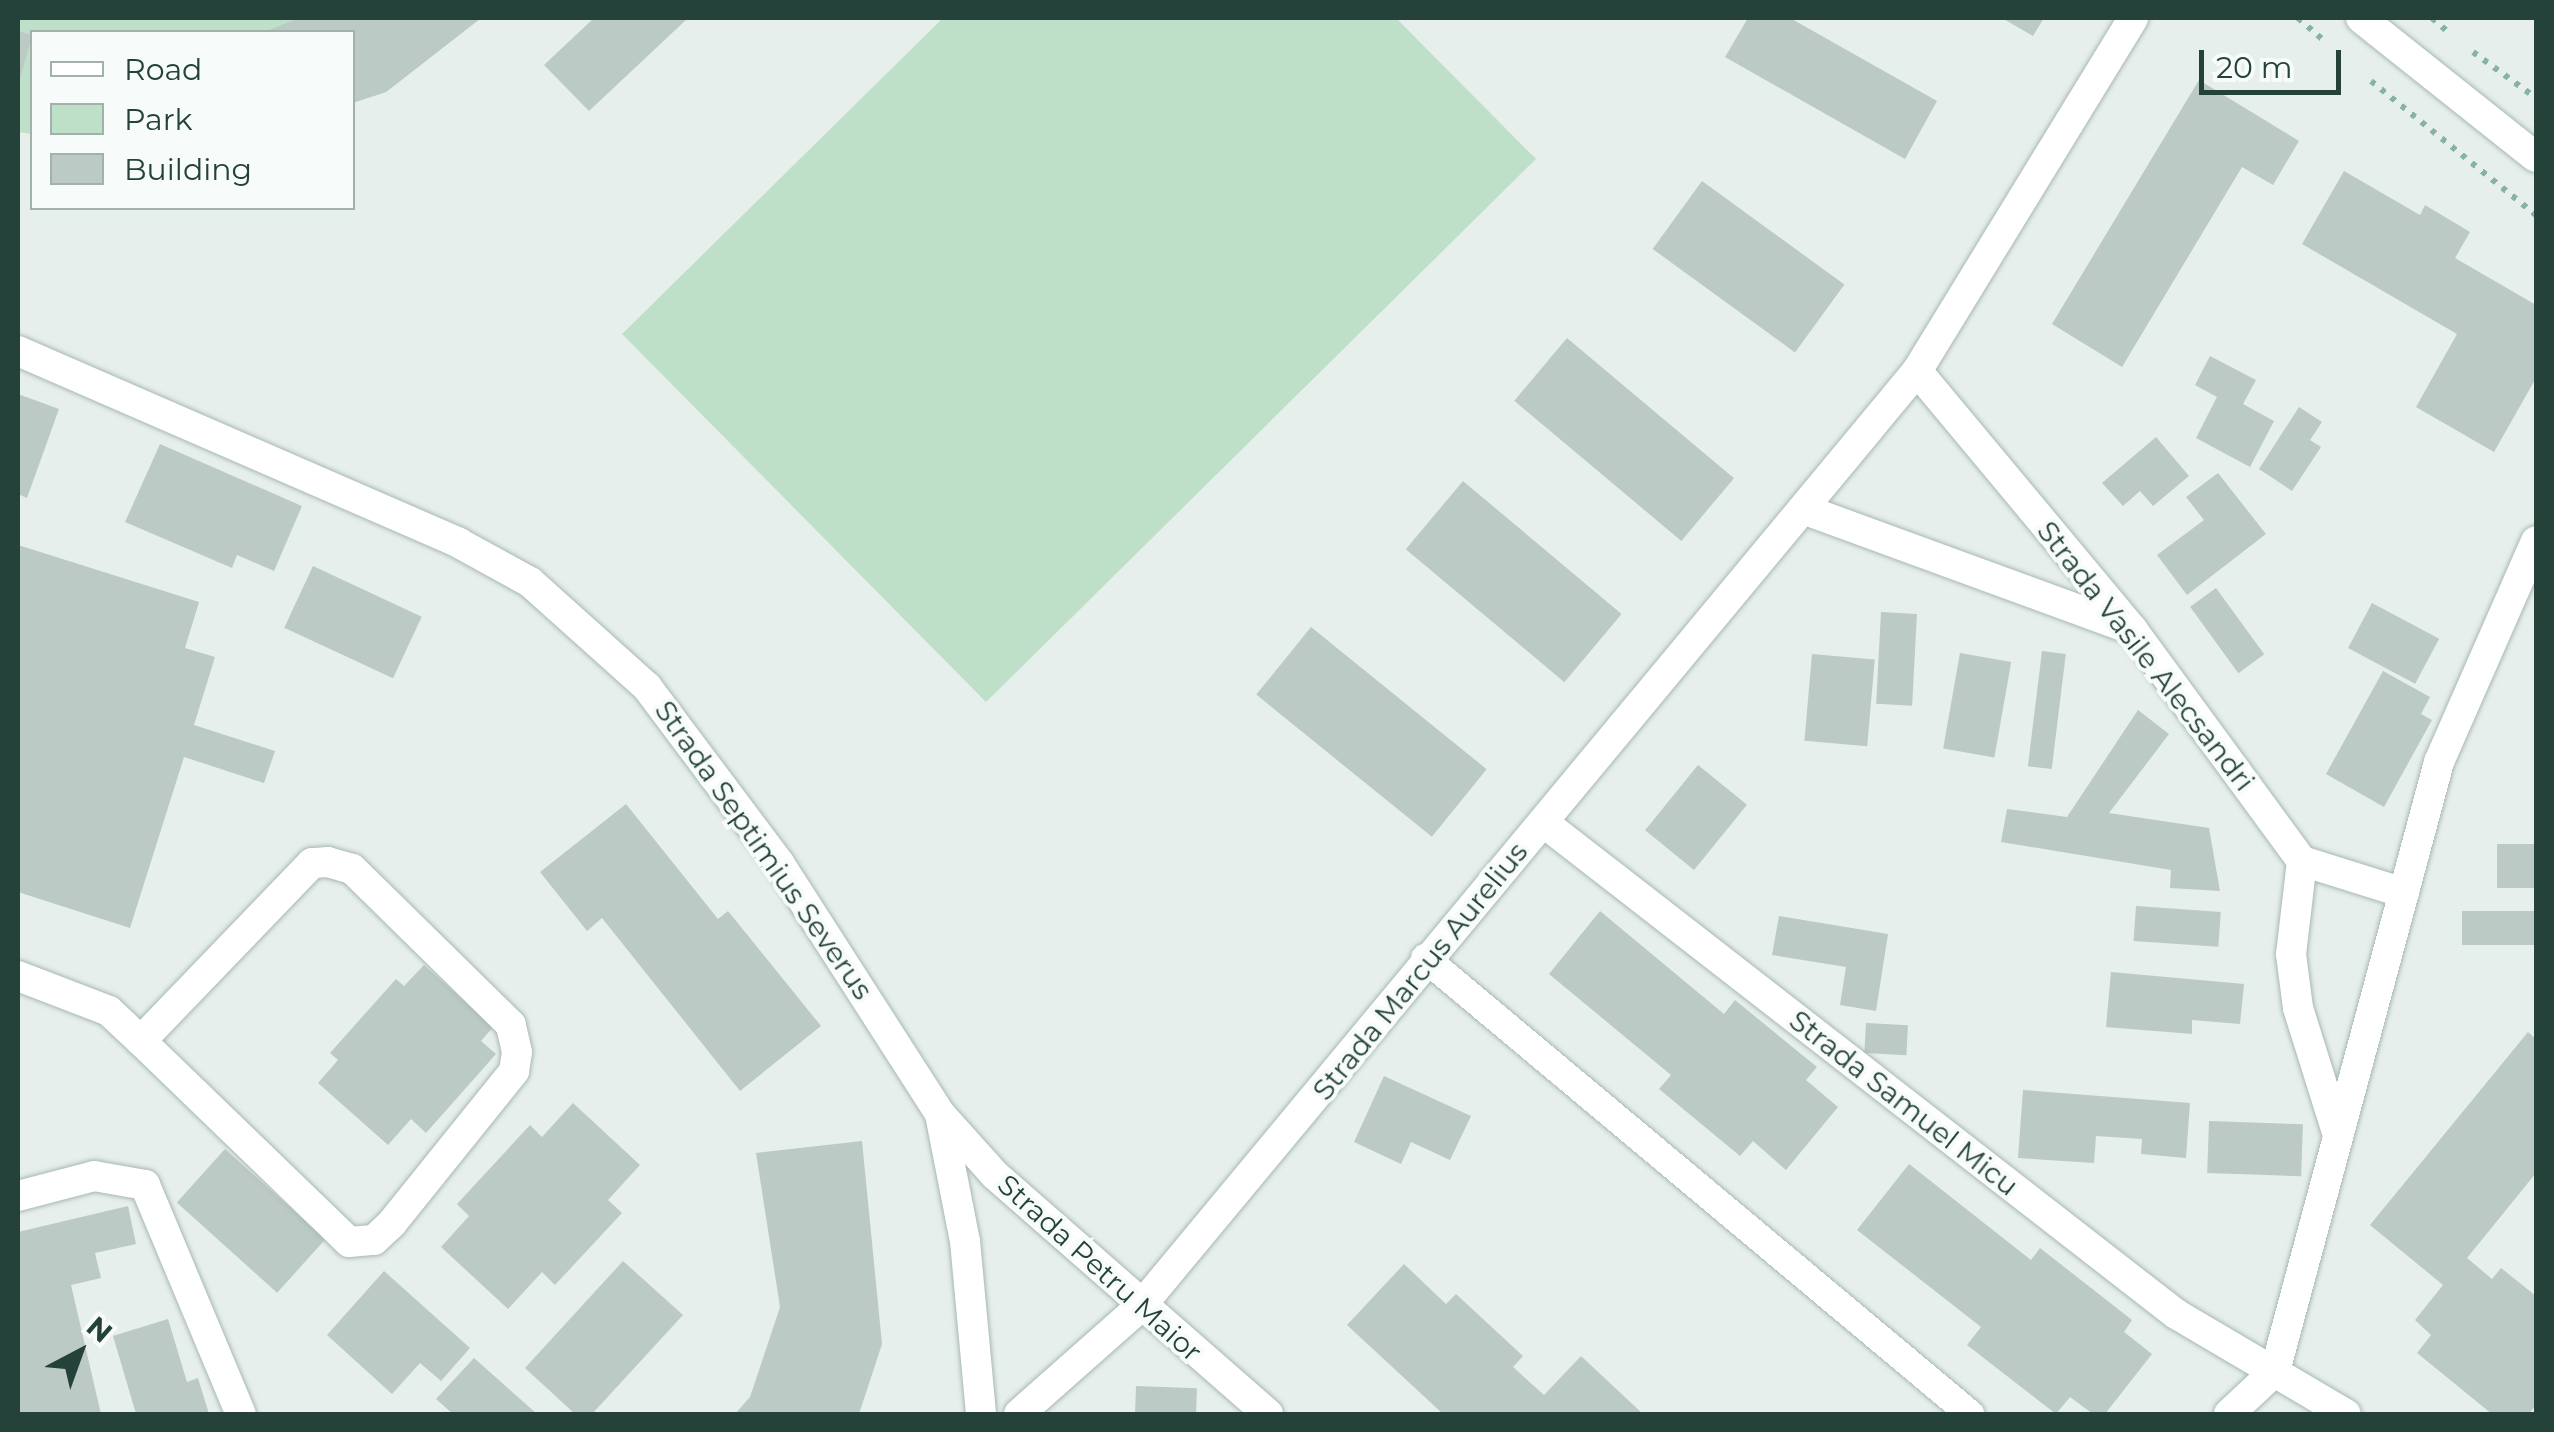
<!DOCTYPE html>
<html>
<head>
<meta charset="utf-8">
<style>
  body { margin:0 }
  #map { position:relative; width:2554px; height:1432px; overflow:hidden; background:#e6efeb; font-family:Montserrat,sans-serif }
  div>[style] { position:absolute }
  .green>* { inset:0; background:#bfe0c8 }
  .building>* { inset:0; background:#bbcac4; transform-origin:0 0 }
  .path>* { height:6px; margin-top:-3px; transform-origin:0; background:repeating-linear-gradient(90deg,#86b3a5 0 5px,transparent 0 13px) }
  .roads { filter:drop-shadow(0 0 2px #a8b8b2) drop-shadow(0 0 2px #a8b8b2) }
  .service>* { height:28px; margin:-14px; padding:0 14px; transform-origin:14px; border-radius:14px; background:#fff }
  .minor>* { height:30px; margin:-15px; padding:0 15px; transform-origin:15px; border-radius:15px; background:#fff }
  .secondary>* { height:30px; margin:-15px; padding:0 15px; transform-origin:15px; border-radius:15px; background:#fff }
  span { translate:-50% -50%; white-space:nowrap; text-align:center; line-height:1.15; -webkit-text-stroke:8px #f7fbf9; paint-order:stroke }
  .street-label { font-size:28px; color:#24423a }
  .frame { position:absolute; inset:0; border:20px solid #24423a; pointer-events:none }
  .legend { position:absolute; left:30px; top:30px; width:325px; height:180px; box-sizing:border-box; background:#f7fbf9; border:2px solid #a3b1ad; margin:0; padding:12px 18px; list-style:none; font-size:30px; color:#24423a }
  .legend li { display:flex; align-items:center; gap:20px; height:50px }
  .legend b { width:50px; border:2px solid #a3b1ad }
  .north { position:absolute; left:30px; top:1302px; width:100px; height:100px; -webkit-text-stroke:8px #f7fbf9; paint-order:stroke; rotate:41deg; font-size:28px; font-weight:700; line-height:40px; text-align:center; color:#24423a }
  .north::after { content:''; display:block; margin:auto; width:35px; height:45px; background:#24423a; clip-path:polygon(50% 0,100% 100%,50% 72%,0 100%) }
  .scale { position:absolute; left:2199px; top:50px; width:142px; height:45px; box-sizing:border-box; border:5px solid #24423a; border-top:0; padding-left:12px; font-size:30px; line-height:35px; white-space:nowrap; color:#24423a; -webkit-text-stroke:8px #f7fbf9; paint-order:stroke }
</style>
</head>
<body>
<div id="map">
  <div class="green">
    <div style="clip-path:polygon(18px 18px,481px 18px,386px 92px,353px 103px,352px 32px,32px 32px,32px 134px,18px 132px)"></div>
    <div style="clip-path:polygon(943px 18px,1396px 18px,1536px 159px,986px 702px,622px 334px)"></div>
  </div>
  <div class="building">
    <div style="clip-path:polygon(299px 18px,481px 18px,386px 92px,352px 103px,352px 32px,264px 32px)"></div>
    <div style="clip-path:polygon(594px 18px,688px 18px,589px 111px,544px 65px)"></div>
    <div style="clip-path:polygon(1748px 18px,1790px 18px,1937px 101px,1905px 159px,1725px 57px)"></div>
    <div style="clip-path:polygon(2002px 18px,2044px 18px,2033px 36px)"></div>
    <div style="left:18px;top:31px;width:15px;height:101px;rotate:16deg"></div>
    <div style="clip-path:polygon(2199px 80px,2299px 141px,2273px 185px,2242px 167px,2122px 367px,2052px 324px)"></div>
    <div style="clip-path:polygon(2344px 171px,2420px 215px,2425px 205px,2470px 232px,2455px 258px,2536px 305px,2536px 378px,2494px 452px,2416px 407px,2457px 334px,2302px 244px)"></div>
    <div style="left:1702px;top:181px;width:176px;height:84px;rotate:36deg"></div>
    <div style="left:1567px;top:338px;width:218px;height:82px;rotate:40deg"></div>
    <div style="clip-path:polygon(2210px 356px,2256px 380px,2243px 404px,2274px 421px,2250px 467px,2196px 438px,2217px 397px,2195px 385px)"></div>
    <div style="clip-path:polygon(18px 394px,59px 409px,27px 498px,18px 494px)"></div>
    <div style="clip-path:polygon(2299px 407px,2322px 422px,2310px 440px,2321px 447px,2292px 491px,2259px 469px)"></div>
    <div style="clip-path:polygon(2156px 437px,2189px 476px,2153px 506px,2140px 491px,2123px 506px,2102px 483px)"></div>
    <div style="clip-path:polygon(160px 444px,302px 506px,274px 571px,237px 555px,232px 568px,125px 522px)"></div>
    <div style="clip-path:polygon(2218px 473px,2266px 534px,2187px 595px,2157px 555px,2204px 520px,2186px 497px)"></div>
    <div style="left:1463px;top:481px;width:207px;height:89px;rotate:40deg"></div>
    <div style="clip-path:polygon(18px 545px,199px 602px,185px 648px,215px 657px,194px 725px,275px 751px,264px 783px,184px 757px,130px 928px,18px 892px)"></div>
    <div style="left:313px;top:566px;width:120px;height:68px;rotate:25deg"></div>
    <div style="left:2216px;top:588px;width:82px;height:32px;rotate:54deg"></div>
    <div style="left:2372px;top:603px;width:76px;height:51px;rotate:28deg"></div>
    <div style="left:1881px;top:612px;width:36px;height:92px;rotate:3deg"></div>
    <div style="left:1311px;top:627px;width:226px;height:87px;rotate:39deg"></div>
    <div style="left:2042px;top:651px;width:24px;height:116px;rotate:7deg"></div>
    <div style="left:1960px;top:653px;width:52px;height:97px;rotate:10deg"></div>
    <div style="left:1812px;top:654px;width:63px;height:87px;rotate:5deg"></div>
    <div style="clip-path:polygon(2383px 671px,2430px 697px,2421px 714px,2432px 720px,2384px 807px,2326px 774px)"></div>
    <div style="clip-path:polygon(2138px 710px,2169px 734px,2109px 813px,2209px 828px,2220px 891px,2170px 888px,2171px 870px,2001px 842px,2007px 809px,2067px 817px)"></div>
    <div style="left:1698px;top:765px;width:63px;height:84px;rotate:39deg"></div>
    <div style="clip-path:polygon(626px 804px,718px 919px,728px 911px,821px 1026px,740px 1091px,602px 918px,587px 931px,540px 872px)"></div>
    <div style="left:2497px;top:844px;width:39px;height:44px"></div>
    <div style="left:2136px;top:906px;width:85px;height:35px;rotate:4deg"></div>
    <div style="clip-path:polygon(1600px 911px,1724px 1014px,1735px 1000px,1817px 1067px,1806px 1080px,1838px 1107px,1786px 1170px,1753px 1141px,1740px 1156px,1659px 1089px,1671px 1075px,1549px 974px)"></div>
    <div style="left:2536px;top:911px;width:34px;height:74px;rotate:90deg"></div>
    <div style="clip-path:polygon(1779px 916px,1888px 934px,1876px 1011px,1840px 1005px,1846px 967px,1772px 955px)"></div>
    <div style="clip-path:polygon(424px 965px,493px 1027px,481px 1041px,496px 1054px,426px 1133px,411px 1119px,388px 1145px,318px 1083px,338px 1060px,330px 1053px,396px 979px,404px 986px)"></div>
    <div style="clip-path:polygon(2111px 972px,2244px 984px,2240px 1024px,2192px 1020px,2192px 1034px,2106px 1027px)"></div>
    <div style="left:1866px;top:1023px;width:42px;height:30px;rotate:3deg"></div>
    <div style="clip-path:polygon(2528px 1032px,2536px 1039px,2536px 1173px,2467px 1258px,2492px 1279px,2501px 1268px,2536px 1296px,2536px 1405px,2529px 1414px,2492px 1414px,2417px 1353px,2431px 1335px,2415px 1320px,2443px 1285px,2370px 1225px)"></div>
    <div style="clip-path:polygon(1384px 1076px,1471px 1116px,1450px 1160px,1411px 1142px,1401px 1164px,1354px 1142px)"></div>
    <div style="clip-path:polygon(2023px 1090px,2190px 1103px,2186px 1158px,2141px 1154px,2142px 1139px,2096px 1136px,2094px 1163px,2018px 1158px)"></div>
    <div style="clip-path:polygon(573px 1103px,640px 1165px,608px 1200px,622px 1213px,555px 1285px,542px 1272px,508px 1309px,441px 1247px,469px 1216px,457px 1204px,530px 1125px,542px 1137px)"></div>
    <div style="left:2209px;top:1121px;width:94px;height:52px;rotate:2deg"></div>
    <div style="clip-path:polygon(862px 1141px,882px 1344px,859px 1414px,735px 1414px,750px 1397px,780px 1307px,756px 1153px)"></div>
    <div style="left:225px;top:1149px;width:135px;height:72px;rotate:42deg"></div>
    <div style="clip-path:polygon(1909px 1164px,2031px 1260px,2040px 1248px,2132px 1320px,2124px 1332px,2152px 1354px,2105px 1414px,2093px 1414px,2070px 1397px,2056px 1414px,1967px 1345px,1981px 1327px,1857px 1230px)"></div>
    <div style="clip-path:polygon(128px 1206px,136px 1244px,95px 1253px,101px 1278px,71px 1285px,101px 1414px,18px 1414px,18px 1232px)"></div>
    <div style="clip-path:polygon(623px 1261px,683px 1315px,592px 1414px,575px 1414px,525px 1368px)"></div>
    <div style="clip-path:polygon(1404px 1264px,1446px 1304px,1456px 1294px,1523px 1356px,1513px 1367px,1544px 1395px,1581px 1356px,1643px 1414px,1443px 1414px,1347px 1325px)"></div>
    <div style="clip-path:polygon(384px 1271px,470px 1348px,441px 1381px,420px 1363px,392px 1394px,327px 1335px)"></div>
    <div style="clip-path:polygon(168px 1319px,187px 1382px,198px 1378px,209px 1414px,136px 1414px,113px 1336px)"></div>
    <div style="clip-path:polygon(474px 1358px,537px 1414px,453px 1414px,436px 1399px)"></div>
    <div style="left:1136px;top:1386px;width:61px;height:28px;rotate:2deg"></div>
  </div>
  <div class="path">
    <div style="left:2298px;top:18px;width:38px;rotate:41deg"></div>
    <div style="left:2432px;top:18px;width:20px;rotate:41deg"></div>
    <div style="left:2473px;top:52px;width:78px;rotate:36.1deg"></div>
    <div style="left:2371px;top:81px;width:213px;rotate:39.1deg"></div>
  </div>
  <div class="roads">
    <div class="service">
      <div style="left:1425px;top:958px;width:711px;rotate:39.92deg"></div>
    </div>
    <div class="minor">
      <div style="left:18px;top:351px;width:481px;rotate:23.5deg"></div>
      <div style="left:459px;top:543px;width:81px;rotate:28.8deg"></div>
      <div style="left:530px;top:582px;width:157px;rotate:41.9deg"></div>
      <div style="left:647px;top:687px;width:220px;rotate:53.1deg"></div>
      <div style="left:779px;top:863px;width:298px;rotate:57.3deg"></div>
      <div style="left:940px;top:1114px;width:129px;rotate:78.9deg"></div>
      <div style="left:965px;top:1241px;width:174px;rotate:84.7deg"></div>
      <div style="left:1917px;top:371px;width:336px;rotate:50.2deg"></div>
      <div style="left:2132px;top:629px;width:288px;rotate:53.8deg"></div>
      <div style="left:2302px;top:861px;width:107px;rotate:17.4deg"></div>
      <div style="left:1803px;top:509px;width:347px;rotate:20.1deg"></div>
      <div style="left:1543px;top:822px;width:802px;rotate:37.86deg"></div>
      <div style="left:2176px;top:1314px;width:197px;rotate:30.5deg"></div>
      <div style="left:2302px;top:861px;width:94px;rotate:96.7deg"></div>
      <div style="left:2291px;top:954px;width:54px;rotate:82.6deg"></div>
      <div style="left:2298px;top:1008px;width:134px;rotate:72.6deg"></div>
      <div style="left:18px;top:976px;width:97px;rotate:21deg"></div>
      <div style="left:109px;top:1011px;width:44px;rotate:43.2deg"></div>
      <div style="left:141px;top:1041px;width:289px;rotate:44deg"></div>
      <div style="left:349px;top:1242px;width:25px;rotate:-5deg"></div>
      <div style="left:374px;top:1240px;width:25px;rotate:-43deg"></div>
      <div style="left:392px;top:1223px;width:195px;rotate:-51.2deg"></div>
      <div style="left:514px;top:1071px;width:19px;rotate:-81deg"></div>
      <div style="left:517px;top:1052px;width:28px;rotate:-103deg"></div>
      <div style="left:511px;top:1025px;width:223px;rotate:-135.5deg"></div>
      <div style="left:352px;top:869px;width:25px;rotate:-164deg"></div>
      <div style="left:328px;top:862px;width:16px;rotate:176deg"></div>
      <div style="left:312px;top:863px;width:247px;rotate:133.9deg"></div>
      <div style="left:942px;top:1116px;width:79px;rotate:48.1deg"></div>
      <div style="left:995px;top:1175px;width:363px;rotate:41.2deg"></div>
      <div style="left:18px;top:1196px;width:79px;rotate:-14.7deg"></div>
      <div style="left:94px;top:1176px;width:52px;rotate:10deg"></div>
      <div style="left:145px;top:1185px;width:248px;rotate:67.3deg"></div>
      <div style="left:2275px;top:1371px;width:631px;rotate:-74.93deg"></div>
      <div style="left:2439px;top:762px;width:241px;rotate:-66.3deg"></div>
      <div style="left:1019px;top:1414px;width:163px;rotate:-41.5deg"></div>
      <div style="left:1141px;top:1306px;width:1215px;rotate:-50.31deg"></div>
      <div style="left:1917px;top:371px;width:414px;rotate:-58.5deg"></div>
      <div style="left:2229px;top:1414px;width:63px;rotate:-43.1deg"></div>
    </div>
    <div class="secondary">
      <div style="left:2361px;top:18px;width:223px;rotate:38.5deg"></div>
    </div>
  </div>
  <div class="street-label">
    <span style="left:2146px;top:656px;rotate:52deg">Strada Vasile Alecsandri</span>
    <span style="left:764px;top:850px;rotate:55deg">Strada Septimius Severus</span>
    <span style="left:1420px;top:971px;rotate:-51deg">Strada Marcus Aurelius</span>
    <span style="left:1904px;top:1103px;rotate:38deg">Strada Samuel Micu</span>
    <span style="left:1100px;top:1268px;rotate:42deg">Strada Petru Maior</span>
  </div>
  <div class="frame"></div>
  <ul class="legend">
  <li><b style="height:12px;background:#fff"></b>Road</li>
  <li><b style="height:28px;background:#bfe0c8"></b>Park</li>
  <li><b style="height:28px;background:#bbcac4"></b>Building</li>
  </ul>
  <div class="north">N</div>
  <div class="scale">20 m</div>
</div>
</body>
</html>
